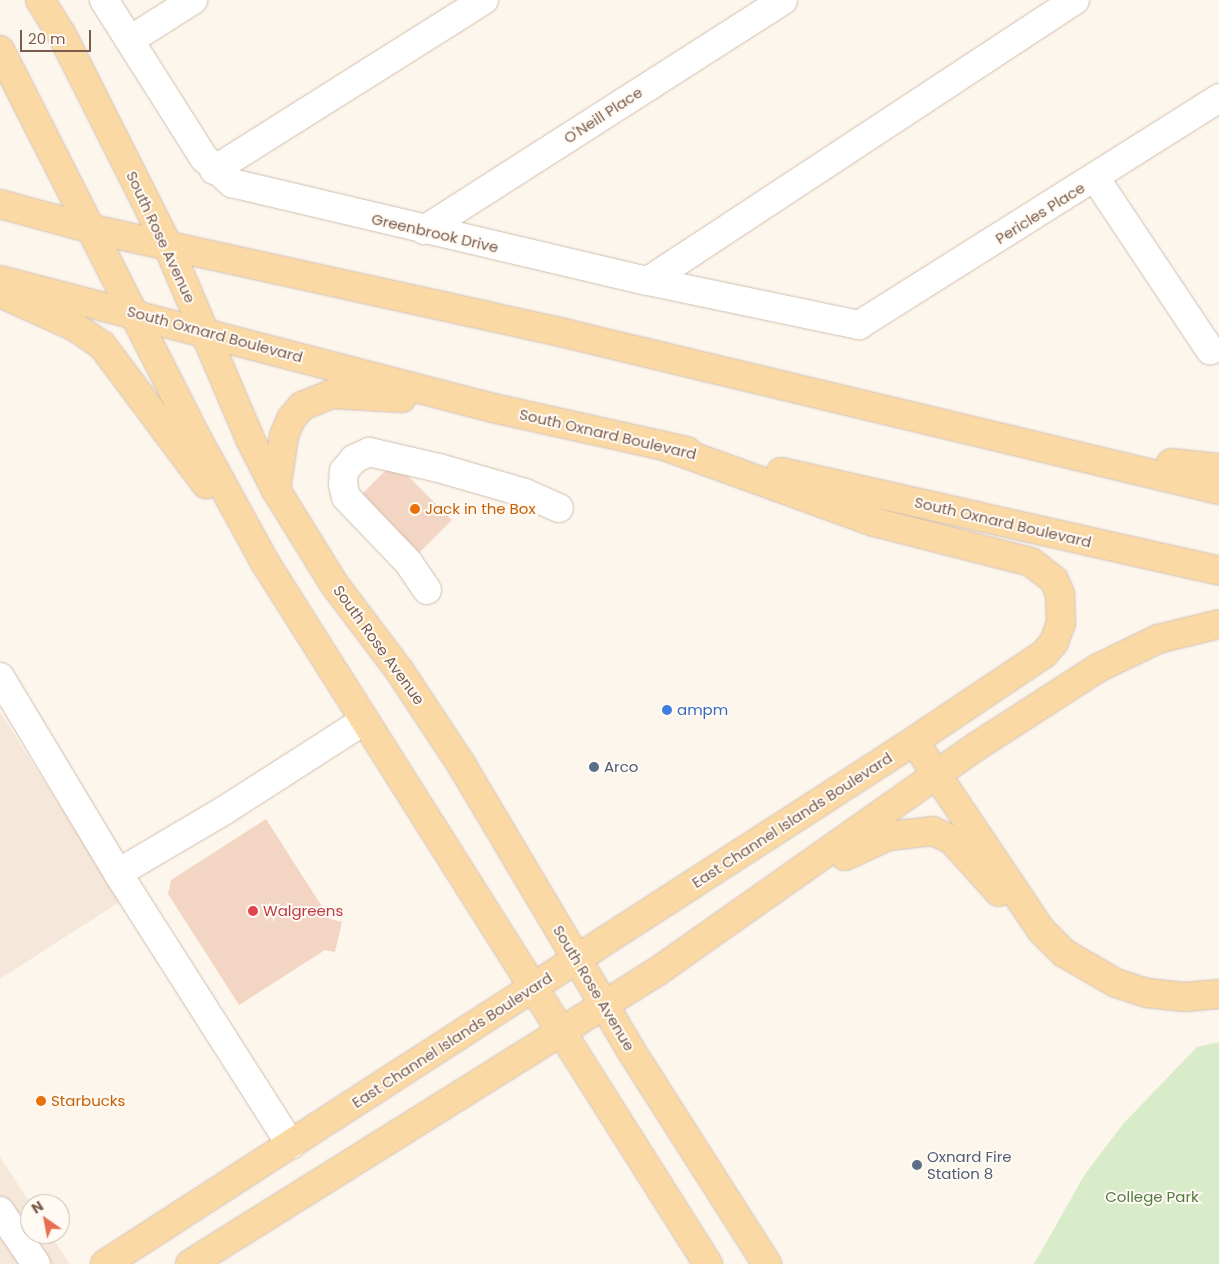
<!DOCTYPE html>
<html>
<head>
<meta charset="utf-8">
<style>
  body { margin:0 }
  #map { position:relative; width:1219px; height:1264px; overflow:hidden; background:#fdf6ec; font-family:Poppins,sans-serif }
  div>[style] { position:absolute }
  .residential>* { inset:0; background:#f5e8da }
  .green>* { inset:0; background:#d8ecc9 }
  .building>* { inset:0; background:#f3d5c3; transform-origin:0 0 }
  .roads { filter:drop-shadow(0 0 1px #d1beb0) drop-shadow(0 0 1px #d1beb0) }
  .minor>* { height:28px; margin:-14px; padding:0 14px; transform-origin:14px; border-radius:14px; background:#fff }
  .major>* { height:28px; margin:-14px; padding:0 14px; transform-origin:14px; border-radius:14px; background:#fbd9a5 }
  .dots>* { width:14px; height:14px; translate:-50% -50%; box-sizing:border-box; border:2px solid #fffaf3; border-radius:50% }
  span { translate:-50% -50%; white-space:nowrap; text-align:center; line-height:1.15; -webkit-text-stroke:4px #fffaf3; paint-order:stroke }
  .street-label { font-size:15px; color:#7a5c4d }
  .food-label { font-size:15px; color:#c56008 }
  .left { translate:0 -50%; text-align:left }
  .shop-label { font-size:15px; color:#366cbe }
  .service-label { font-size:15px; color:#4e5e75 }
  .health-label { font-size:15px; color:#be3a42 }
  .park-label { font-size:15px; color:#537a41 }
  .north { position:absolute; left:20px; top:1194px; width:50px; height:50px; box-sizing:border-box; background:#fffaf3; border:1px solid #cabbb1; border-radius:50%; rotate:327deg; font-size:14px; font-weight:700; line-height:20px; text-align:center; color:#7a5c4d }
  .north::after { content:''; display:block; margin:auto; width:18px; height:22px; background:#e76f51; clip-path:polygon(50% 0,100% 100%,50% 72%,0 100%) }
  .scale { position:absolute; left:20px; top:30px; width:71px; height:22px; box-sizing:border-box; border:2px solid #7a5c4d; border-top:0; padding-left:6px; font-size:15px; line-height:18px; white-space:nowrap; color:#7a5c4d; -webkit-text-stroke:4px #fffaf3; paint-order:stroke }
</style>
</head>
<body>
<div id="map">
  <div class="residential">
    <div style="clip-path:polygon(0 712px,121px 901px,0 979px)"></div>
    <div style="clip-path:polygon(0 1157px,31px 1204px,30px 1234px,50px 1234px,70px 1264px,0 1264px)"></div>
  </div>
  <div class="green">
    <div style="clip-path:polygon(1219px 1042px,1219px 1264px,1034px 1264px,1085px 1174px,1123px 1124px,1197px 1047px)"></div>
  </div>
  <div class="building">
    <div style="left:394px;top:462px;width:82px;height:48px;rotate:45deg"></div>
    <div style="clip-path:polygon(266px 819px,330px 919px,342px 922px,335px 952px,325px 950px,239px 1005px,168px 894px,171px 880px)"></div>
  </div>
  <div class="roads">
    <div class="minor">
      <div style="left:104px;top:0;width:187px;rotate:57.7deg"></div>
      <div style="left:204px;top:158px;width:38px;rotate:42deg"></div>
      <div style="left:232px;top:183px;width:427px;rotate:13.3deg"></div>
      <div style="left:648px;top:281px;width:216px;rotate:11.8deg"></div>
      <div style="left:859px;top:325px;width:426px;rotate:-32.2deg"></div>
      <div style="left:130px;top:40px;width:75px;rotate:-32.4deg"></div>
      <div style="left:214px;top:170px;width:319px;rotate:-32.2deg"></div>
      <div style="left:1096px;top:179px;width:206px;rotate:56.3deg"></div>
      <div style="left:424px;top:230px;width:426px;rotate:-32.6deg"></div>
      <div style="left:648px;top:281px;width:511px;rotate:-33.35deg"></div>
      <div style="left:427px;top:590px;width:32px;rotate:-124deg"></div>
      <div style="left:409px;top:563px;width:91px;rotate:-133.7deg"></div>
      <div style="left:346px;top:497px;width:13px;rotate:-103deg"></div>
      <div style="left:343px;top:484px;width:13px;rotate:-86deg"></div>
      <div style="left:344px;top:471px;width:16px;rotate:-50deg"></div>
      <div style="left:354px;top:459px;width:17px;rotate:-25deg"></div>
      <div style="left:369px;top:452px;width:72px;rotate:12.9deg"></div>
      <div style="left:439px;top:468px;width:90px;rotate:16.2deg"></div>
      <div style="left:525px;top:493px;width:37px;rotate:24deg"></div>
      <div style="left:0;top:677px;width:229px;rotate:59deg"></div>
      <div style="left:291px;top:1145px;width:322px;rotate:-122.5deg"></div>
      <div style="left:118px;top:873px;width:124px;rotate:-30.5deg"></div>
      <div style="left:225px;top:810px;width:166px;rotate:-32.7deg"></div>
      <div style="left:0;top:1211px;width:64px;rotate:55.8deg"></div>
    </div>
    <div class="major">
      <div style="left:40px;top:0;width:39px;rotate:58deg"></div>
      <div style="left:61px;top:33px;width:236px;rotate:63.3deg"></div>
      <div style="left:167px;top:244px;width:212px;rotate:66.9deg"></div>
      <div style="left:250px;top:439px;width:57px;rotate:63deg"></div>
      <div style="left:276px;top:490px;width:110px;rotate:58.3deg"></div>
      <div style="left:334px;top:584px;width:108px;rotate:52.9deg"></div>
      <div style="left:399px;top:670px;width:113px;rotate:56.6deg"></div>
      <div style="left:461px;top:764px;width:331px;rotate:59.3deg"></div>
      <div style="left:630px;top:1049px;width:255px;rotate:57.5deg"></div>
      <div style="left:0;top:50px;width:437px;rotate:63.1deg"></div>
      <div style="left:198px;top:440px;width:141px;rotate:61.3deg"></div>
      <div style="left:266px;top:564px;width:828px;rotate:57.73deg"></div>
      <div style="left:0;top:204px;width:95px;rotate:15.2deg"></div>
      <div style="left:92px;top:229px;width:487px;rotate:12.4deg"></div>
      <div style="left:568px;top:334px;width:669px;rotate:13.48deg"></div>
      <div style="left:0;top:280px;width:509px;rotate:14.55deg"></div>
      <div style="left:493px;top:408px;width:199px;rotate:12.5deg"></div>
      <div style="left:0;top:293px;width:82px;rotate:24.4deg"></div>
      <div style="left:75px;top:327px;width:32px;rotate:34deg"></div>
      <div style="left:102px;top:345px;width:174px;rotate:53.2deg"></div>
      <div style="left:1171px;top:463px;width:48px;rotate:5.9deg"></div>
      <div style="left:781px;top:472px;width:449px;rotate:12.7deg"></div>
      <div style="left:276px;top:490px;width:55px;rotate:-81.6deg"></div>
      <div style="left:284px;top:436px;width:18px;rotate:-68deg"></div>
      <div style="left:291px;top:419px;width:17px;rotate:-50deg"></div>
      <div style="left:302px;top:406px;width:32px;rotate:-22deg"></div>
      <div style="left:332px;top:394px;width:70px;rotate:3.3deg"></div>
      <div style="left:914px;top:741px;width:228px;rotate:56.1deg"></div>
      <div style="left:1041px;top:930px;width:33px;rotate:45deg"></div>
      <div style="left:1064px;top:953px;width:60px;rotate:30deg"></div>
      <div style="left:1116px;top:983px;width:33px;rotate:18deg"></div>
      <div style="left:1147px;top:993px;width:38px;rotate:6deg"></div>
      <div style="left:1185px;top:997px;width:34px;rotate:-5deg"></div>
      <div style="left:845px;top:856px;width:47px;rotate:-24.9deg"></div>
      <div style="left:888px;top:836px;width:45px;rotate:-6.3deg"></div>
      <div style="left:933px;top:831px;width:21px;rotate:25deg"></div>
      <div style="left:952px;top:840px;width:70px;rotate:47.9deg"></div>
      <div style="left:105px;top:1264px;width:963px;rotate:-32.88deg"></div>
      <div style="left:914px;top:741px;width:156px;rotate:-33.8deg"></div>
      <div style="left:1044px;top:654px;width:16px;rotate:-50deg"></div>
      <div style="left:1054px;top:642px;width:20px;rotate:-70deg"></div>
      <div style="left:1061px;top:623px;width:29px;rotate:-92deg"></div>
      <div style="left:1060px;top:594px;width:15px;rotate:-113deg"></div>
      <div style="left:1054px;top:580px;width:29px;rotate:-142deg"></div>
      <div style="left:1031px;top:562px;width:162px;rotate:-165.7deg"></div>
      <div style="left:874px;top:522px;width:217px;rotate:-160.1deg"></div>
      <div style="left:190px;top:1264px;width:552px;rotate:-32.05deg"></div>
      <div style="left:658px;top:971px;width:387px;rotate:-35.2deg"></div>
      <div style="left:974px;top:748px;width:148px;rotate:-32.8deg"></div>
      <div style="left:1098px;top:668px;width:67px;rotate:-25.8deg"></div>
      <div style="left:1158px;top:639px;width:63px;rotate:-13.8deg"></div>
    </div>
  </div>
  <div class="dots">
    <div style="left:415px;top:509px;background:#e8710a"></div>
    <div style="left:667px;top:710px;background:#3f7fe0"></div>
    <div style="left:594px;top:767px;background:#5c6f8a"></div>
    <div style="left:253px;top:911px;background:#e0444e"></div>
    <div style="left:41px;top:1101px;background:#e8710a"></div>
    <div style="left:917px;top:1165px;background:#5c6f8a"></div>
  </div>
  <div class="street-label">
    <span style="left:603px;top:115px;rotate:-33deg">O'Neill Place</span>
    <span style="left:1040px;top:213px;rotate:-32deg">Pericles Place</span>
    <span style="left:435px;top:233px;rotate:13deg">Greenbrook Drive</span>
    <span style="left:161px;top:237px;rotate:65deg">South Rose Avenue</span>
    <span style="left:215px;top:334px;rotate:15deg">South Oxnard Boulevard</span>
    <span style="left:608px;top:434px;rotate:13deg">South Oxnard Boulevard</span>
    <span style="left:1003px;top:522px;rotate:13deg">South Oxnard Boulevard</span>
    <span style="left:379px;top:645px;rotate:54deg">South Rose Avenue</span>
    <span style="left:792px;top:820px;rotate:-33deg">East Channel Islands Boulevard</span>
    <span style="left:594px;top:988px;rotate:59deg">South Rose Avenue</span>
    <span style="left:452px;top:1040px;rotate:-33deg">East Channel Islands Boulevard</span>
  </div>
  <div class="food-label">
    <span class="left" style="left:425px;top:509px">Jack in the Box</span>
    <span class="left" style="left:51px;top:1101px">Starbucks</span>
  </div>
  <div class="shop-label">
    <span class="left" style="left:677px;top:710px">ampm</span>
  </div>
  <div class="service-label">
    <span class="left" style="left:604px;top:767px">Arco</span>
    <span class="left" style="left:927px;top:1165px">Oxnard Fire<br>Station 8</span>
  </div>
  <div class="health-label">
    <span class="left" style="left:263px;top:911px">Walgreens</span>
  </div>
  <div class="park-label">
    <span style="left:1152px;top:1197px">College Park</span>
  </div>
  <div class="north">N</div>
  <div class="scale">20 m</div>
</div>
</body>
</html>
